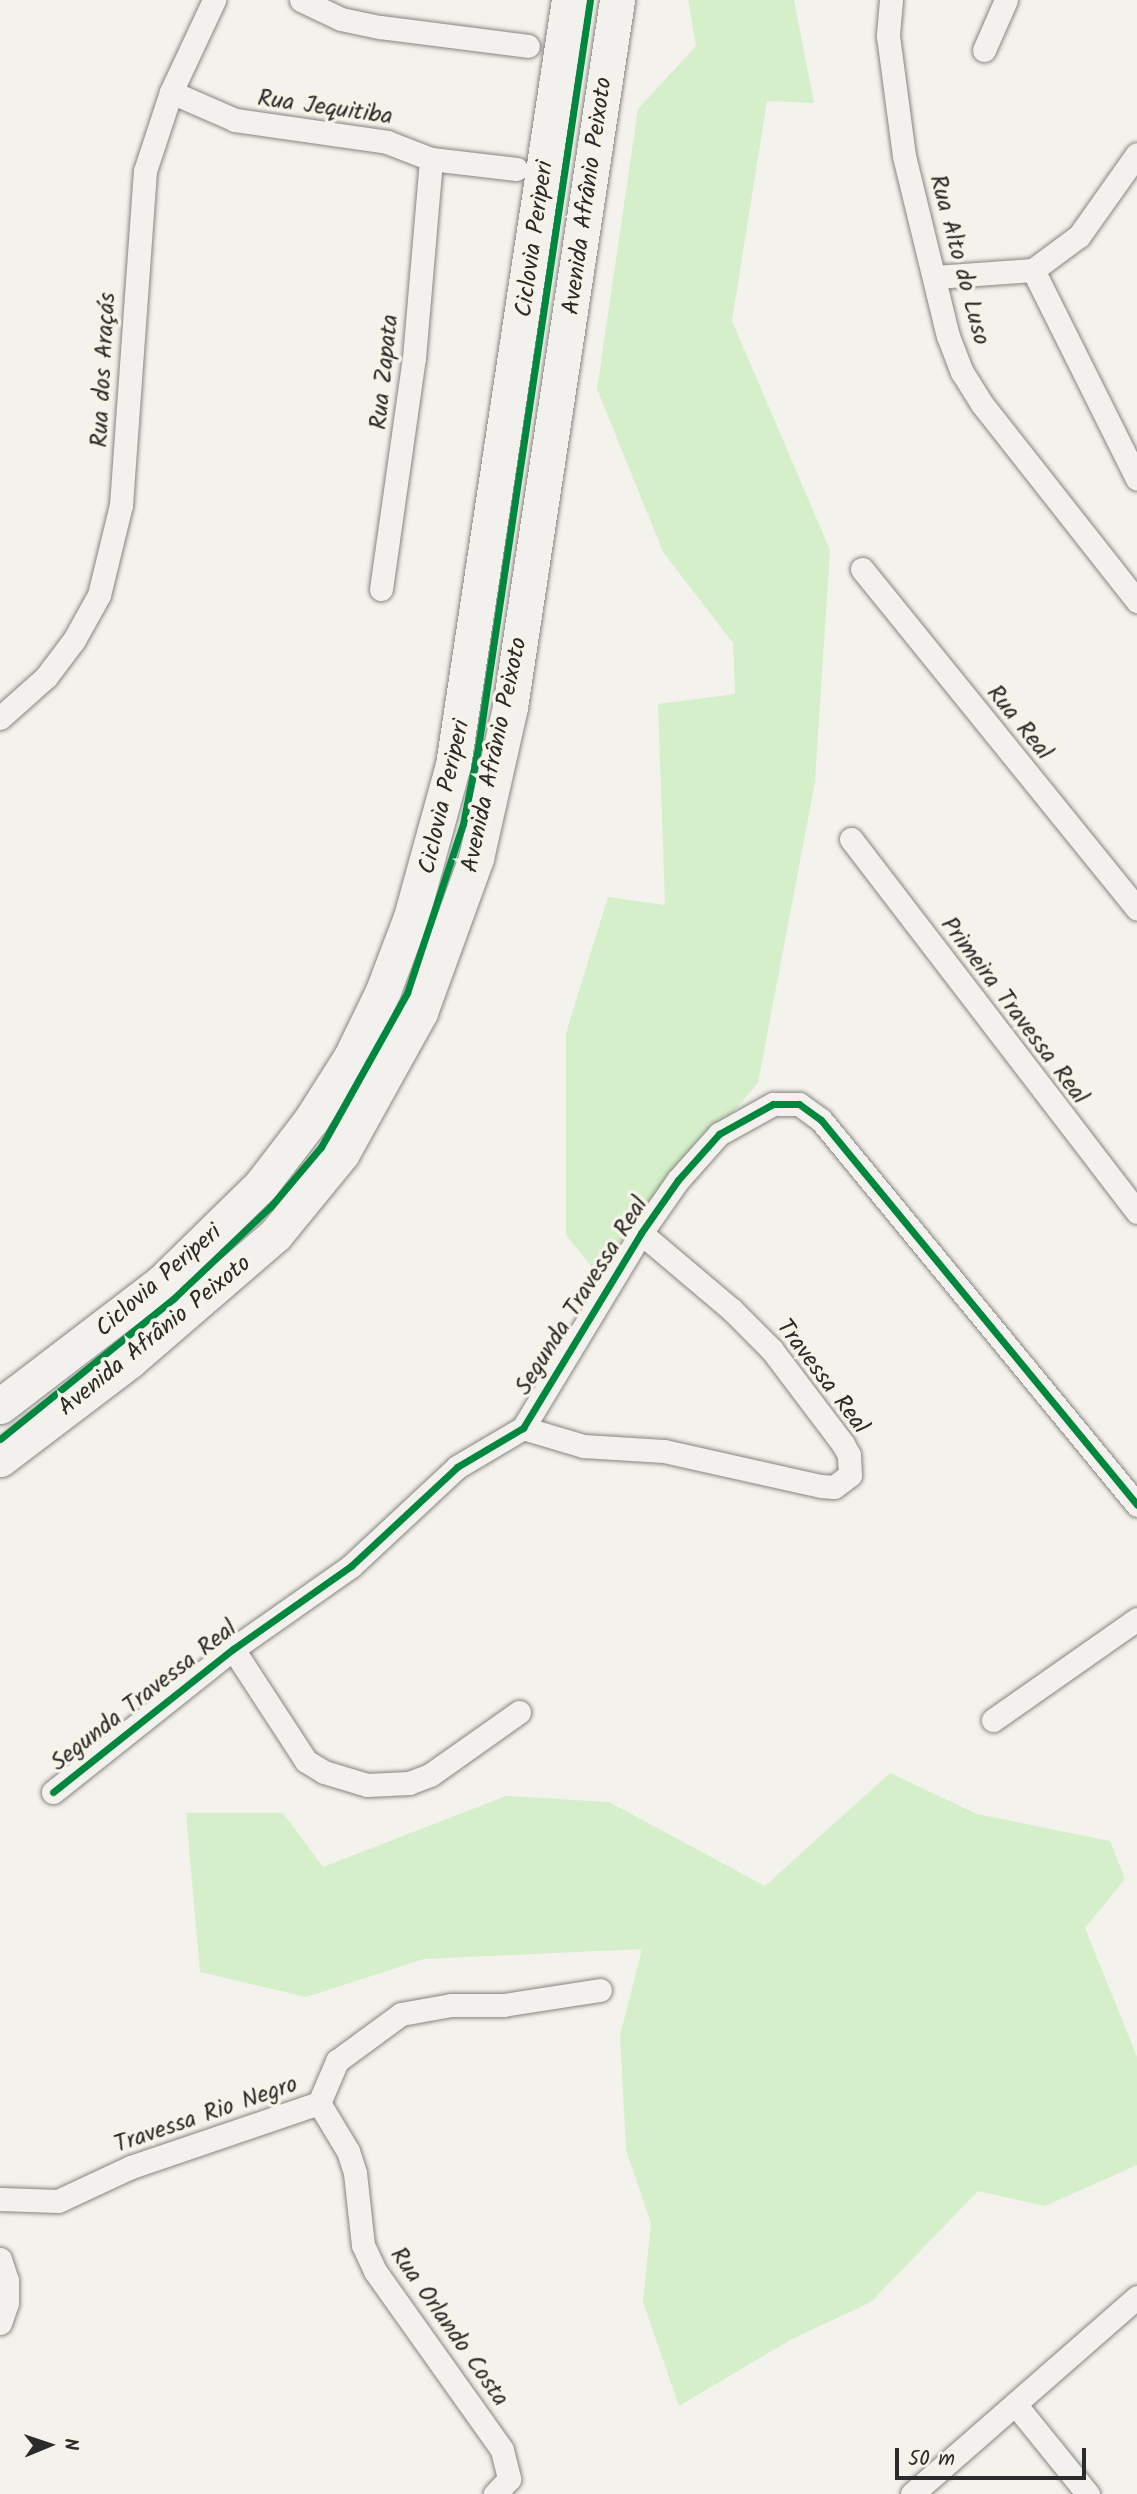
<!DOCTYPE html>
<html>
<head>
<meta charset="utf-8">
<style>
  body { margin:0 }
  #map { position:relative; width:1137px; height:2494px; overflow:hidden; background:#f4f2ec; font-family:Kalam,sans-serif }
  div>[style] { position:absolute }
  .green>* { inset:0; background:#d4efc9 }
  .roads { filter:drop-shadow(0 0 2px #858582) drop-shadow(0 0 2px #858582) }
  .minor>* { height:23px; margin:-11.5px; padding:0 11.5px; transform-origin:11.5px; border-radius:11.5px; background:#f2f1ed }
  .primary>* { height:35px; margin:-17.5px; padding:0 17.5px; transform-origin:17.5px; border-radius:17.5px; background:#f2f1ed }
  .cycleway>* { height:7px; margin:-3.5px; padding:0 3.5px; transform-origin:3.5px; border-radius:3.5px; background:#00873e }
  span { translate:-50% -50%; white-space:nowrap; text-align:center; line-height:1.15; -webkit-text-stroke:7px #f7f3e8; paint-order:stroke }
  .street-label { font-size:24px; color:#2b2b2b }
  .north { position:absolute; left:14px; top:2410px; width:70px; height:70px; -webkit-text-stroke:5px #f7f3e8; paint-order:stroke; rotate:88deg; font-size:19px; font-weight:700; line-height:28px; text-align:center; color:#2b2b2b }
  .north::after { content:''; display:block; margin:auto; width:24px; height:32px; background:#2b2b2b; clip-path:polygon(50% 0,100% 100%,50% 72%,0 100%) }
  .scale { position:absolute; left:895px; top:2448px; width:191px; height:32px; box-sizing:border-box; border:4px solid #2b2b2b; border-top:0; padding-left:9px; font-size:21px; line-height:24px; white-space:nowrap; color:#2b2b2b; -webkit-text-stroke:5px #f7f3e8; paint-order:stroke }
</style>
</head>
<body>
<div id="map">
  <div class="green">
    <div style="clip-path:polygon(688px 0,794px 0,814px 103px,767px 101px,732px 321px,830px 550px,815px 782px,758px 1083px,595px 1271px,566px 1235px,566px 1033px,608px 897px,665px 905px,658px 704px,735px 694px,733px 643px,663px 552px,597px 389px,638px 109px,696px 46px)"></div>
    <div style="clip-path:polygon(890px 1773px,977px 1814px,1110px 1841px,1125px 1879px,1085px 1928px,1137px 2057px,1137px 2165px,1045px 2206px,978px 2191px,871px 2302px,792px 2339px,679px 2406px,643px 2302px,651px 2223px,626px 2150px,620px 2036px,642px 1949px,424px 1959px,306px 1997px,200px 1972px,186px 1813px,283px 1813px,323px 1867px,506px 1796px,609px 1802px,765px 1886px)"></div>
  </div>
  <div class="roads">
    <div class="minor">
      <div style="left:301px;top:0;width:44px;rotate:25.4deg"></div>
      <div style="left:341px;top:19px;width:40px;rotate:12deg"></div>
      <div style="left:380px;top:27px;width:149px;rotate:7.3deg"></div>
      <div style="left:891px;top:0;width:36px;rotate:95deg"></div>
      <div style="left:888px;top:36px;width:121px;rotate:82.4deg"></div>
      <div style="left:904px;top:156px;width:185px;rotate:76.3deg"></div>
      <div style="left:948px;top:336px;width:39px;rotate:69deg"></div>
      <div style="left:962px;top:372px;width:38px;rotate:58deg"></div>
      <div style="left:982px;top:404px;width:251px;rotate:51.8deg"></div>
      <div style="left:984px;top:50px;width:55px;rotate:-66.3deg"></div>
      <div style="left:171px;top:92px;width:70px;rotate:23.6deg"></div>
      <div style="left:235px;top:120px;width:154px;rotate:8.2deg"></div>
      <div style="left:387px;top:142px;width:47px;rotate:21.1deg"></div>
      <div style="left:431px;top:159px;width:86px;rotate:6.7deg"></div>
      <div style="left:1033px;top:270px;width:233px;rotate:63.5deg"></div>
      <div style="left:935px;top:277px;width:98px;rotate:-4.1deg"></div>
      <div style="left:1033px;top:270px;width:57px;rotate:-36.5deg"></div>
      <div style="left:1079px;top:236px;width:100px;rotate:-54.7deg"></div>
      <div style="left:862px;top:569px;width:437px;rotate:51deg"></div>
      <div style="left:381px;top:589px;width:233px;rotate:-81.9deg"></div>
      <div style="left:414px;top:358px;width:200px;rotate:-85.1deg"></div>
      <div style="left:0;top:718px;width:62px;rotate:-41.7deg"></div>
      <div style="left:46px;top:677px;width:46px;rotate:-52.9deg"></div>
      <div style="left:74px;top:640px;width:51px;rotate:-60.9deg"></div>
      <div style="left:99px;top:595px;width:93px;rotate:-76.3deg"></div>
      <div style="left:121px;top:505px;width:335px;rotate:-85.9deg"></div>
      <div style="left:145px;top:171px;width:83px;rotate:-71.8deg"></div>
      <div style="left:171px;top:92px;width:102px;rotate:-64.9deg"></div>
      <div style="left:851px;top:839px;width:470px;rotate:52.5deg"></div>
      <div style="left:523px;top:1428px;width:63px;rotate:16.7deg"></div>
      <div style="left:583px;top:1446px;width:81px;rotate:3.5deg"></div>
      <div style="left:664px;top:1451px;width:161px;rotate:12.6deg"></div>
      <div style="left:821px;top:1486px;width:13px;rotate:4deg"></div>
      <div style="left:834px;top:1487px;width:20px;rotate:-37deg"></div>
      <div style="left:850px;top:1475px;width:20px;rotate:-93deg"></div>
      <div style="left:849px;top:1455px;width:13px;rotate:-119deg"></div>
      <div style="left:843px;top:1444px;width:118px;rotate:-127.1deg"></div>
      <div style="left:772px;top:1350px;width:58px;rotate:-135deg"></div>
      <div style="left:731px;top:1309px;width:118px;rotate:-139.8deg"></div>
      <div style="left:233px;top:1649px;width:134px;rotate:56.9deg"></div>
      <div style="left:306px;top:1761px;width:21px;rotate:31deg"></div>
      <div style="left:324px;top:1772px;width:45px;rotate:16.8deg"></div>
      <div style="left:367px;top:1785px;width:42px;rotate:-2.7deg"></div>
      <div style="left:409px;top:1783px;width:22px;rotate:-21deg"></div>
      <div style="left:430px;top:1775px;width:109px;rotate:-35.3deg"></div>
      <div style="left:993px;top:1720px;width:176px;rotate:-35deg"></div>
      <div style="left:53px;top:1792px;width:230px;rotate:-38.5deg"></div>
      <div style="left:233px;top:1649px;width:144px;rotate:-35.1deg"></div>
      <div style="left:351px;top:1566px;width:145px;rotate:-43deg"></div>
      <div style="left:457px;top:1467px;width:77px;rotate:-30.6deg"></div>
      <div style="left:523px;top:1428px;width:228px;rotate:-58.8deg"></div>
      <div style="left:641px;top:1233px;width:65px;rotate:-55.1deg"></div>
      <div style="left:678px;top:1180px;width:62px;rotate:-48.3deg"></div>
      <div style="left:719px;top:1134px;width:62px;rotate:-29.1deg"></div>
      <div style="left:773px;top:1104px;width:26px"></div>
      <div style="left:799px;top:1104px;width:27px;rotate:36deg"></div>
      <div style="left:821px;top:1120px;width:498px;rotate:50.6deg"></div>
      <div style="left:319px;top:2103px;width:56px;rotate:58.9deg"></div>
      <div style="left:348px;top:2151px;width:23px;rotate:72deg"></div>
      <div style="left:355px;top:2173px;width:72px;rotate:83.7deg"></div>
      <div style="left:363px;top:2245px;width:29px;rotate:65deg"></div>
      <div style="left:375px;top:2271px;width:219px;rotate:54.6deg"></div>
      <div style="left:502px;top:2450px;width:30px;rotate:76deg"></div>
      <div style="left:509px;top:2479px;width:21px;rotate:133deg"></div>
      <div style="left:0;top:2199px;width:58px;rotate:2deg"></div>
      <div style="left:58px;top:2201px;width:81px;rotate:-25deg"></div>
      <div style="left:131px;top:2167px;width:199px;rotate:-18.8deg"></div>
      <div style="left:319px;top:2103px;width:46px;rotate:-66.8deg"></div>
      <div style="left:337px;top:2061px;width:79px;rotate:-36.3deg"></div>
      <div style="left:401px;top:2014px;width:51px;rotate:-10.2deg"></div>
      <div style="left:451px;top:2005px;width:52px"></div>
      <div style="left:503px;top:2005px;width:98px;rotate:-8.8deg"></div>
      <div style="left:0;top:2259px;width:22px;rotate:72deg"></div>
      <div style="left:7px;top:2280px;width:23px;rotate:90deg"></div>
      <div style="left:7px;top:2303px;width:21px;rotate:109deg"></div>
      <div style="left:1015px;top:2404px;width:116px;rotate:51deg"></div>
      <div style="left:912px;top:2494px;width:299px;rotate:-41.2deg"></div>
    </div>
    <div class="primary">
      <div style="left:0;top:1406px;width:203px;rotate:-37.4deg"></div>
      <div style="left:161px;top:1283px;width:140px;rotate:-44.4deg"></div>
      <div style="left:261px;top:1185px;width:82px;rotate:-52.4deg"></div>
      <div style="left:311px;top:1120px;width:75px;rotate:-57.6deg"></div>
      <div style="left:351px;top:1057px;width:73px;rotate:-64.1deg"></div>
      <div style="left:383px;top:991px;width:79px;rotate:-69.3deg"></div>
      <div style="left:411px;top:917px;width:158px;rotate:-74.6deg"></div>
      <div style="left:453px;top:765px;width:774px;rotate:-81.38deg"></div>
      <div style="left:0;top:1459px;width:162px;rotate:-37.2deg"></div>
      <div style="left:129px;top:1361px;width:194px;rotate:-40.8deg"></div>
      <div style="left:276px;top:1234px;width:104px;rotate:-50.8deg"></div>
      <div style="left:342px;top:1153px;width:161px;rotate:-61deg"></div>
      <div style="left:420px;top:1012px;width:164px;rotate:-70deg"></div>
      <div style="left:476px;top:858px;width:155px;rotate:-77.3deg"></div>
      <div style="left:510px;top:707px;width:715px;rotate:-81.39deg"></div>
    </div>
  </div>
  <div class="cycleway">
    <div style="left:0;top:1439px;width:223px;rotate:-39deg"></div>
    <div style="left:173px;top:1299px;width:135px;rotate:-43.5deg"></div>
    <div style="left:271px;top:1206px;width:77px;rotate:-49.7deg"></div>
    <div style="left:321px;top:1147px;width:176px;rotate:-60.8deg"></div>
    <div style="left:407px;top:993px;width:178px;rotate:-71.7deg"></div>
    <div style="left:463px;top:824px;width:77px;rotate:-78.8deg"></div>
    <div style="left:478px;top:748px;width:756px;rotate:-81.48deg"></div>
    <div style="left:53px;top:1792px;width:230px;rotate:-38.5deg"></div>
    <div style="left:233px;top:1649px;width:144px;rotate:-35.1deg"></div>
    <div style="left:351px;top:1566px;width:145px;rotate:-43deg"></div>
    <div style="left:457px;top:1467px;width:77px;rotate:-30.6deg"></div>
    <div style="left:523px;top:1428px;width:228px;rotate:-58.8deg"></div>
    <div style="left:641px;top:1233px;width:65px;rotate:-55.1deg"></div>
    <div style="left:678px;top:1180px;width:62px;rotate:-48.3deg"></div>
    <div style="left:719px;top:1134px;width:62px;rotate:-29.1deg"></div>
    <div style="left:773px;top:1104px;width:26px"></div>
    <div style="left:799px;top:1104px;width:27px;rotate:36deg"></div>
    <div style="left:821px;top:1120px;width:498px;rotate:50.6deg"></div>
  </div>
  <div class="street-label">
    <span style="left:325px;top:108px;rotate:8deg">Rua Jequitiba</span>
    <span style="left:588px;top:196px;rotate:-82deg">Avenida Afrânio Peixoto</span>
    <span style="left:535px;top:239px;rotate:-82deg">Ciclovia Periperi</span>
    <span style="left:959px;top:260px;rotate:75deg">Rua Alto do Luso</span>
    <span style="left:104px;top:370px;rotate:-87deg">Rua dos Araçás</span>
    <span style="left:385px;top:372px;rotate:-84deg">Rua Zapata</span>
    <span style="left:1019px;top:723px;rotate:51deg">Rua Real</span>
    <span style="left:495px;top:755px;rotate:-78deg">Avenida Afrânio Peixoto</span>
    <span style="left:445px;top:797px;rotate:-77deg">Ciclovia Periperi</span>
    <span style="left:1014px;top:1011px;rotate:53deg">Primeira Travessa Real</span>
    <span style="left:159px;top:1281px;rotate:-41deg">Ciclovia Periperi</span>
    <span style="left:582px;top:1296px;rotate:-58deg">Segunda Travessa Real</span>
    <span style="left:155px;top:1336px;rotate:-39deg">Avenida Afrânio Peixoto</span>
    <span style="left:822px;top:1377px;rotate:53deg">Travessa Real</span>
    <span style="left:144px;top:1696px;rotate:-38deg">Segunda Travessa Real</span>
    <span style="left:206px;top:2115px;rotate:-19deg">Travessa Rio Negro</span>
    <span style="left:449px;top:2327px;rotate:55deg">Rua Orlando Costa</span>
  </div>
  <div class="north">N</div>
  <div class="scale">50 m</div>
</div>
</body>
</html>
